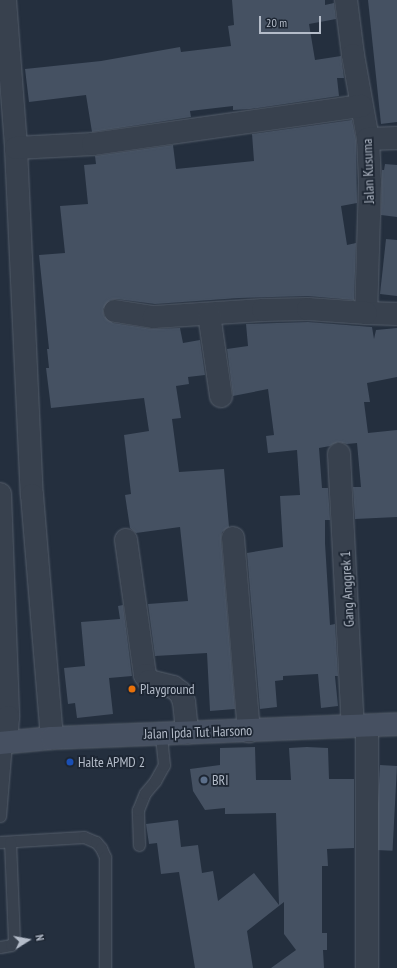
<!DOCTYPE html>
<html>
<head>
<meta charset="utf-8">
<style>
  body { margin:0 }
  #map { position:relative; width:397px; height:968px; overflow:hidden; background:#242f3e; font-family:"PT Sans Narrow",sans-serif }
  div>[style] { position:absolute }
  .building>* { inset:0; background:#455162; transform-origin:0 0 }
  .roads { filter:drop-shadow(0 0 1px #565f6c) drop-shadow(0 0 1px #565f6c) }
  .service>* { height:11px; margin:-5.5px; padding:0 5.5px; transform-origin:5.5px; border-radius:5.5px; background:#38414e }
  .minor>* { height:22px; margin:-11px; padding:0 11px; transform-origin:11px; border-radius:11px; background:#38414e }
  .secondary>* { height:22px; margin:-11px; padding:0 11px; transform-origin:11px; border-radius:11px; background:#465061 }
  .dots>* { width:11px; height:11px; translate:-50% -50%; box-sizing:border-box; border:2px solid #1d2633; border-radius:50% }
  span { translate:-50% -50%; white-space:nowrap; text-align:center; line-height:1.15; -webkit-text-stroke:3.5px #1d2633; paint-order:stroke }
  .street-label { font-size:14px; color:#b4bcc9 }
  .poi-label { font-size:14px; color:#b4bcc9 }
  .left { translate:0 -50%; text-align:left }
  .north { position:absolute; left:8px; top:920px; width:40px; height:40px; -webkit-text-stroke:3px #1d2633; paint-order:stroke; rotate:79deg; font-size:11px; font-weight:700; line-height:16px; text-align:center; color:#b4bcc9 }
  .north::after { content:''; display:block; margin:auto; width:14px; height:18px; background:#b4bcc9; clip-path:polygon(50% 0,100% 100%,50% 72%,0 100%) }
  .scale { position:absolute; left:259px; top:16px; width:62px; height:18px; box-sizing:border-box; border:2px solid #b4bcc9; border-top:0; padding-left:5px; font-size:12px; line-height:14px; white-space:nowrap; color:#b4bcc9; -webkit-text-stroke:3px #1d2633; paint-order:stroke }
</style>
</head>
<body>
<div id="map">
  <div class="building">
    <div style="clip-path:polygon(232px 0,325px 0,325px 5px,334px 3px,336px 19px,309px 24px,315px 60px,341px 56px,344px 78px,337px 78px,339px 96px,250px 109px,233px 110px,233px 106px,190px 111px,191px 117px,92px 132px,86px 95px,29px 102px,25px 69px,101px 61px,180px 47px,181px 52px,231px 46px,228px 26px,234px 25px)"></div>
    <div style="clip-path:polygon(368px 0,397px 0,397px 122px,381px 124px)"></div>
    <div style="clip-path:polygon(352px 120px,356px 140px,357px 203px,341px 206px,347px 245px,356px 243px,354px 300px,308px 296px,239px 298px,155px 304px,117px 299px,110px 300px,103px 309px,104px 316px,113px 323px,152px 329px,180px 328px,183px 343px,200px 340px,205px 375px,188px 377px,189px 384px,176px 386px,181px 418px,172px 419px,179px 472px,224px 469px,229px 527px,222px 532px,221px 539px,235px 709px,210px 711px,207px 653px,155px 656px,148px 604px,188px 601px,180px 527px,136px 533px,130px 528px,125px 495px,131px 494px,124px 435px,149px 431px,144px 398px,51px 408px,46px 368px,49px 368px,47px 349px,49px 349px,39px 255px,65px 253px,60px 206px,88px 204px,84px 165px,96px 164px,95px 156px,173px 145px,176px 169px,254px 161px,252px 134px)"></div>
    <div style="clip-path:polygon(385px 164px,397px 165px,397px 217px,381px 215px,382px 170px,384px 170px)"></div>
    <div style="clip-path:polygon(386px 239px,397px 240px,397px 296px,380px 294px)"></div>
    <div style="clip-path:polygon(308px 322px,372px 327px,374px 339px,376px 330px,397px 328px,397px 377px,367px 383px,370px 402px,364px 402px,368px 433px,397px 430px,397px 517px,355px 519px,353px 487px,361px 487px,357px 443px,347px 444px,338px 442px,330px 446px,319px 448px,322px 488px,328px 488px,330px 520px,325px 520px,325px 543px,330px 625px,335px 624px,338px 676px,335px 676px,338px 706px,321px 708px,318px 674px,283px 676px,283px 680px,275px 681px,277px 707px,260px 709px,247px 553px,283px 547px,280px 496px,300px 495px,297px 450px,268px 453px,266px 436px,274px 435px,268px 389px,233px 396px,227px 349px,248px 346px,246px 324px)"></div>
    <div style="clip-path:polygon(123px 605px,132px 676px,109px 678px,113px 714px,77px 718px,75px 703px,68px 704px,64px 668px,85px 666px,81px 622px,120px 619px,118px 606px)"></div>
    <div style="clip-path:polygon(255px 747px,256px 780px,291px 780px,289px 748px,307px 747px,328px 748px,329px 779px,354px 779px,354px 848px,327px 849px,328px 866px,322px 866px,322px 933px,327px 933px,327px 950px,323px 950px,324px 968px,271px 968px,296px 950px,284px 934px,284px 902px,247px 931px,253px 968px,195px 968px,179px 872px,161px 874px,157px 843px,149px 844px,146px 824px,178px 820px,181px 847px,198px 845px,202px 873px,213px 871px,218px 901px,254px 873px,279px 905px,276px 813px,225px 814px,225px 808px,205px 810px,193px 791px,190px 769px,220px 765px,220px 748px)"></div>
    <div style="left:380px;top:765px;width:17px;height:85px;rotate:3deg"></div>
  </div>
  <div class="roads">
    <div class="service">
      <div style="left:0;top:816px;width:73px;rotate:-85.3deg"></div>
      <div style="left:0;top:842px;width:84px;rotate:-3.4deg"></div>
      <div style="left:84px;top:837px;width:13px;rotate:23deg"></div>
      <div style="left:96px;top:842px;width:8px;rotate:50deg"></div>
      <div style="left:101px;top:848px;width:10px;rotate:66deg"></div>
      <div style="left:105px;top:857px;width:111px;rotate:90deg"></div>
      <div style="left:139px;top:845px;width:35px;rotate:-92deg"></div>
      <div style="left:138px;top:810px;width:18px;rotate:-68deg"></div>
      <div style="left:145px;top:793px;width:16px;rotate:-50deg"></div>
      <div style="left:155px;top:781px;width:18px;rotate:-61deg"></div>
      <div style="left:164px;top:765px;width:31px;rotate:-96deg"></div>
      <div style="left:0;top:947px;width:11px;rotate:-10deg"></div>
      <div style="left:11px;top:945px;width:5px;rotate:-53deg"></div>
      <div style="left:14px;top:941px;width:99px;rotate:-92.3deg"></div>
    </div>
    <div class="minor">
      <div style="left:5px;top:0;width:148px;rotate:85.7deg"></div>
      <div style="left:16px;top:148px;width:347px;rotate:87.4deg"></div>
      <div style="left:32px;top:495px;width:244px;rotate:85.3deg"></div>
      <div style="left:346px;top:0;width:55px;rotate:82.7deg"></div>
      <div style="left:353px;top:55px;width:85px;rotate:79.9deg"></div>
      <div style="left:368px;top:139px;width:43px;rotate:87.3deg"></div>
      <div style="left:370px;top:182px;width:131px;rotate:91.7deg"></div>
      <div style="left:366px;top:313px;width:31px;rotate:2deg"></div>
      <div style="left:368px;top:139px;width:29px;rotate:-2deg"></div>
      <div style="left:16px;top:148px;width:77px;rotate:-3deg"></div>
      <div style="left:93px;top:144px;width:271px;rotate:-8.1deg"></div>
      <div style="left:115px;top:311px;width:39px;rotate:9deg"></div>
      <div style="left:154px;top:317px;width:109px;rotate:-3.7deg"></div>
      <div style="left:263px;top:310px;width:45px;rotate:-1.3deg"></div>
      <div style="left:308px;top:309px;width:58px;rotate:3.9deg"></div>
      <div style="left:209px;top:314px;width:83px;rotate:81.7deg"></div>
      <div style="left:339px;top:454px;width:272px;rotate:87.1deg"></div>
      <div style="left:0;top:494px;width:223px;rotate:87.9deg"></div>
      <div style="left:8px;top:717px;width:26px;rotate:94deg"></div>
      <div style="left:233px;top:538px;width:194px;rotate:85.3deg"></div>
      <div style="left:126px;top:540px;width:136px;rotate:82deg"></div>
      <div style="left:145px;top:675px;width:7px;rotate:56deg"></div>
      <div style="left:149px;top:681px;width:25px;rotate:14deg"></div>
      <div style="left:173px;top:687px;width:9px;rotate:36deg"></div>
      <div style="left:180px;top:692px;width:11px;rotate:68deg"></div>
      <div style="left:184px;top:702px;width:31px;rotate:84deg"></div>
      <div style="left:367px;top:968px;width:241px;rotate:-90deg"></div>
    </div>
    <div class="secondary">
      <div style="left:0;top:743px;width:52px;rotate:-5.5deg"></div>
      <div style="left:52px;top:738px;width:345px;rotate:-2.3deg"></div>
    </div>
  </div>
  <div class="dots">
    <div style="left:132px;top:689px;background:#e8710a"></div>
    <div style="left:70px;top:762px;background:#1a4fb4"></div>
    <div style="left:204px;top:780px;background:#5c6f8a"></div>
  </div>
  <div class="street-label">
    <span style="left:368px;top:171px;rotate:-92deg">Jalan Kusuma</span>
    <span style="left:347px;top:589px;rotate:-93deg">Gang Anggrek 1</span>
    <span style="left:198px;top:732px;rotate:-2deg">Jalan Ipda Tut Harsono</span>
  </div>
  <div class="poi-label">
    <span class="left" style="left:140px;top:689px">Playground</span>
    <span class="left" style="left:78px;top:762px">Halte APMD 2</span>
    <span class="left" style="left:212px;top:780px">BRI</span>
  </div>
  <div class="north">N</div>
  <div class="scale">20 m</div>
</div>
</body>
</html>
